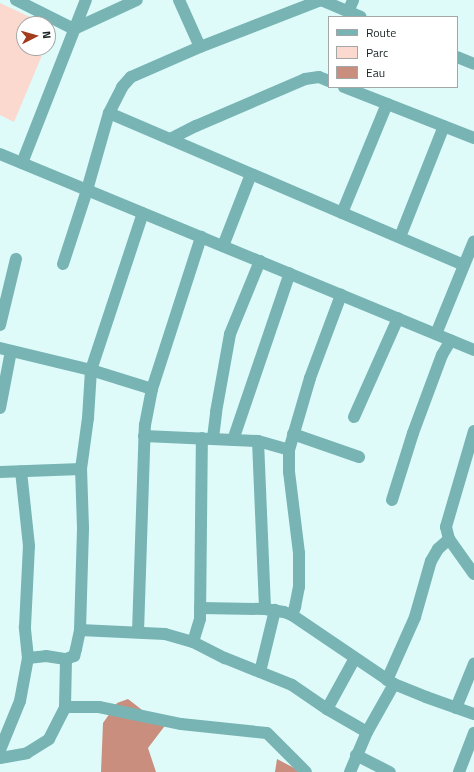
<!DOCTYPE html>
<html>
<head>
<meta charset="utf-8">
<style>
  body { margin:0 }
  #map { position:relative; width:474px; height:772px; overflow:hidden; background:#defbfa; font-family:"Titillium Web",sans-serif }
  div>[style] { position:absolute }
  .green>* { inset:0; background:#fcd9cf }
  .water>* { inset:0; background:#c98e7d }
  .minor>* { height:12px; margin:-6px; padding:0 6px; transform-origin:6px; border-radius:6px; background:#78b4b4 }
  span { translate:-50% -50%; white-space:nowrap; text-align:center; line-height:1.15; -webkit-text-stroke:3px #fff; paint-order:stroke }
  .legend { position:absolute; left:328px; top:16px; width:130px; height:72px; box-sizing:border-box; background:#fff; border:1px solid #a3a7a7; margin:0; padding:5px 7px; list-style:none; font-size:12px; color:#192424 }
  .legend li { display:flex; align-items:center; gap:8px; height:20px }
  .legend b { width:20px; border:1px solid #a3a7a7 }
  .north { position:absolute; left:16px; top:16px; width:40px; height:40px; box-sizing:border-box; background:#fff; border:1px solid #a3a7a7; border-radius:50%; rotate:84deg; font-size:11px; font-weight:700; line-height:16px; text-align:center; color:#192424 }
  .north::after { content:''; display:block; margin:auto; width:14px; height:18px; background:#a33c1d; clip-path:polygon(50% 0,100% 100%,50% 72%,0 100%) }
</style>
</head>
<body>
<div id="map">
  <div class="green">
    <div style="clip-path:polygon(0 3px,45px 24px,24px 24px,24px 48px,45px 48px,14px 122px,0 115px)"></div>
  </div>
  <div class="water">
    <div style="clip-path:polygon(128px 699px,146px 713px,167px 723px,148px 748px,156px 772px,101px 772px,103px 723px,117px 703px)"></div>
    <div style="clip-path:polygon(277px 759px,296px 769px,299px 772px,275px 772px)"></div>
  </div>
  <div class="minor">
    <div style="left:16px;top:0;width:65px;rotate:26.6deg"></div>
    <div style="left:74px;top:29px;width:69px;rotate:-24.7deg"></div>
    <div style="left:179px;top:0;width:51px;rotate:65.9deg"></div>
    <div style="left:348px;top:12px;width:13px;rotate:-67deg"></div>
    <div style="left:457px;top:57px;width:18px;rotate:22deg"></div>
    <div style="left:344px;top:87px;width:140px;rotate:21.4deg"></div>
    <div style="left:109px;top:113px;width:386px;rotate:23.2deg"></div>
    <div style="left:170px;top:139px;width:29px;rotate:-27deg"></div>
    <div style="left:196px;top:126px;width:119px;rotate:-23.3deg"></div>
    <div style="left:305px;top:79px;width:14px;rotate:-8deg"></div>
    <div style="left:319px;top:77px;width:11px;rotate:22deg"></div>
    <div style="left:0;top:154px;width:513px;rotate:22.47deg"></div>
    <div style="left:22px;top:163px;width:175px;rotate:-68.6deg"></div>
    <div style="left:342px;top:213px;width:118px;rotate:-67.6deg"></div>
    <div style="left:400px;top:237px;width:119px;rotate:-68.4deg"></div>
    <div style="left:223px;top:246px;width:77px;rotate:-68.7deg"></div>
    <div style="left:63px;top:264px;width:78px;rotate:-72deg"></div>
    <div style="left:87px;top:190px;width:80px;rotate:-74.1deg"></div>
    <div style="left:109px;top:113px;width:29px;rotate:-63deg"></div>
    <div style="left:122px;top:87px;width:13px;rotate:-48deg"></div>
    <div style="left:131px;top:77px;width:75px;rotate:-23.5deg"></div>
    <div style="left:200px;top:47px;width:130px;rotate:-21.2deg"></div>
    <div style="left:321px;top:0;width:43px;rotate:23deg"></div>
    <div style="left:0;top:325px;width:68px;rotate:-76.4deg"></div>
    <div style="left:436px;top:334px;width:100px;rotate:-67.8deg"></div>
    <div style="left:0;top:348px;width:94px;rotate:13.6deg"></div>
    <div style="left:91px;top:370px;width:64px;rotate:17.3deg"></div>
    <div style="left:0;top:408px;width:58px;rotate:-79.1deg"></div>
    <div style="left:354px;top:417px;width:108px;rotate:-66deg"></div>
    <div style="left:474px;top:431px;width:100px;rotate:106.3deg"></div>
    <div style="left:446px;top:527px;width:12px;rotate:76deg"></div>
    <div style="left:449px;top:539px;width:43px;rotate:54.5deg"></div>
    <div style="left:293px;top:434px;width:70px;rotate:19.2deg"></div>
    <div style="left:144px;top:436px;width:114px;rotate:2.5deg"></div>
    <div style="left:258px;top:441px;width:32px;rotate:16deg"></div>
    <div style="left:213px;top:438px;width:26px;rotate:-83deg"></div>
    <div style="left:216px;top:412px;width:79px;rotate:-79.8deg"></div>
    <div style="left:230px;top:334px;width:79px;rotate:-67.7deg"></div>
    <div style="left:233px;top:440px;width:176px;rotate:-71.2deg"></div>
    <div style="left:258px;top:441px;width:168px;rotate:87.6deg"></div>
    <div style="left:0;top:472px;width:81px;rotate:-2.1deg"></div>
    <div style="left:392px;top:500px;width:70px;rotate:-72.6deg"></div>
    <div style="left:413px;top:433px;width:83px;rotate:-69.6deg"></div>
    <div style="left:442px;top:355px;width:17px;rotate:-59deg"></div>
    <div style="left:200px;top:608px;width:65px;rotate:0.9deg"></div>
    <div style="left:265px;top:609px;width:19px;rotate:9deg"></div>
    <div style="left:284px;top:612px;width:9px;rotate:21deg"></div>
    <div style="left:292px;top:615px;width:123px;rotate:34.1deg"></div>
    <div style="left:394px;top:684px;width:35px;rotate:22deg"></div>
    <div style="left:426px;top:697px;width:51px;rotate:19.5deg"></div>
    <div style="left:292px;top:615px;width:9px;rotate:-69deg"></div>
    <div style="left:295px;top:607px;width:20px;rotate:-79deg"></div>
    <div style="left:299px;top:587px;width:34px;rotate:-90deg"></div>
    <div style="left:299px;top:553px;width:82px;rotate:-97deg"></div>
    <div style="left:289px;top:472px;width:22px;rotate:-90deg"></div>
    <div style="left:289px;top:450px;width:75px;rotate:-73.7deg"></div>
    <div style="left:310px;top:378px;width:89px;rotate:-69.5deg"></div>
    <div style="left:80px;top:630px;width:85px;rotate:2.7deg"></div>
    <div style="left:165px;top:634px;width:29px;rotate:16deg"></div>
    <div style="left:193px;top:642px;width:36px;rotate:27deg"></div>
    <div style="left:225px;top:658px;width:72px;rotate:21.9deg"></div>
    <div style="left:292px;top:685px;width:42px;rotate:34.4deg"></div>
    <div style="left:327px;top:709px;width:46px;rotate:29.9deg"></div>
    <div style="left:138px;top:632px;width:207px;rotate:-88.1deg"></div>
    <div style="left:145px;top:425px;width:37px;rotate:-79deg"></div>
    <div style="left:152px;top:389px;width:160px;rotate:-72.1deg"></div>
    <div style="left:193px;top:642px;width:24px;rotate:-73deg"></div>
    <div style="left:200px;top:619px;width:181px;rotate:-89.4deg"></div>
    <div style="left:28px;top:658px;width:18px;rotate:-6deg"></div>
    <div style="left:46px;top:656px;width:20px;rotate:9deg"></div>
    <div style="left:66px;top:659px;width:9px;rotate:-21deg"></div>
    <div style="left:74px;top:656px;width:7px;rotate:-74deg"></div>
    <div style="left:76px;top:649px;width:19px;rotate:-78deg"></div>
    <div style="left:80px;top:630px;width:102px;rotate:-88.3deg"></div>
    <div style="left:83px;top:528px;width:59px;rotate:-91.9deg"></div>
    <div style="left:81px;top:469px;width:51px;rotate:-82.2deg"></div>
    <div style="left:88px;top:418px;width:48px;rotate:-86.4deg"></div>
    <div style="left:91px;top:370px;width:165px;rotate:-71.7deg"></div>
    <div style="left:260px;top:672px;width:64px;rotate:-76.4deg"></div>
    <div style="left:387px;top:680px;width:69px;rotate:-66deg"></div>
    <div style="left:415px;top:617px;width:58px;rotate:-74.1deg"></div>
    <div style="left:431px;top:561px;width:14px;rotate:-60deg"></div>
    <div style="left:438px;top:549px;width:15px;rotate:-42deg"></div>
    <div style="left:65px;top:707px;width:34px"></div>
    <div style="left:99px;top:707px;width:84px;rotate:11.7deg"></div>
    <div style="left:181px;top:724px;width:86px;rotate:6deg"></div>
    <div style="left:267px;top:733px;width:55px;rotate:45deg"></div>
    <div style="left:456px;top:708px;width:48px;rotate:-67.8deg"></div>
    <div style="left:327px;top:709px;width:58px;rotate:-61.2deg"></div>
    <div style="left:0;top:750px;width:53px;rotate:-67.8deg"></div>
    <div style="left:20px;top:701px;width:44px;rotate:-79.5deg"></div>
    <div style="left:28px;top:658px;width:31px;rotate:-96deg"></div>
    <div style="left:25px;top:627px;width:81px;rotate:-87.2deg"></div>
    <div style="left:29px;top:546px;width:75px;rotate:-96.1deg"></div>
    <div style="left:356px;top:755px;width:38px;rotate:27deg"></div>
    <div style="left:0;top:758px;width:27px;rotate:-10deg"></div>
    <div style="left:27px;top:753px;width:26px;rotate:-32deg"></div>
    <div style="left:49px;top:739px;width:36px;rotate:-63deg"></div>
    <div style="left:65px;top:707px;width:48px;rotate:-88.8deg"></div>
    <div style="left:350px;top:772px;width:43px;rotate:-67deg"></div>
    <div style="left:367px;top:732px;width:55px;rotate:-60.6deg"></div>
    <div style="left:459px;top:772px;width:42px;rotate:-69deg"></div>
  </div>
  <ul class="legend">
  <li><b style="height:5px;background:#78b4b4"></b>Route</li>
  <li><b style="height:11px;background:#fcd9cf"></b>Parc</li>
  <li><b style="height:11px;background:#c98e7d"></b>Eau</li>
  </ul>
  <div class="north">N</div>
</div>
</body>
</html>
